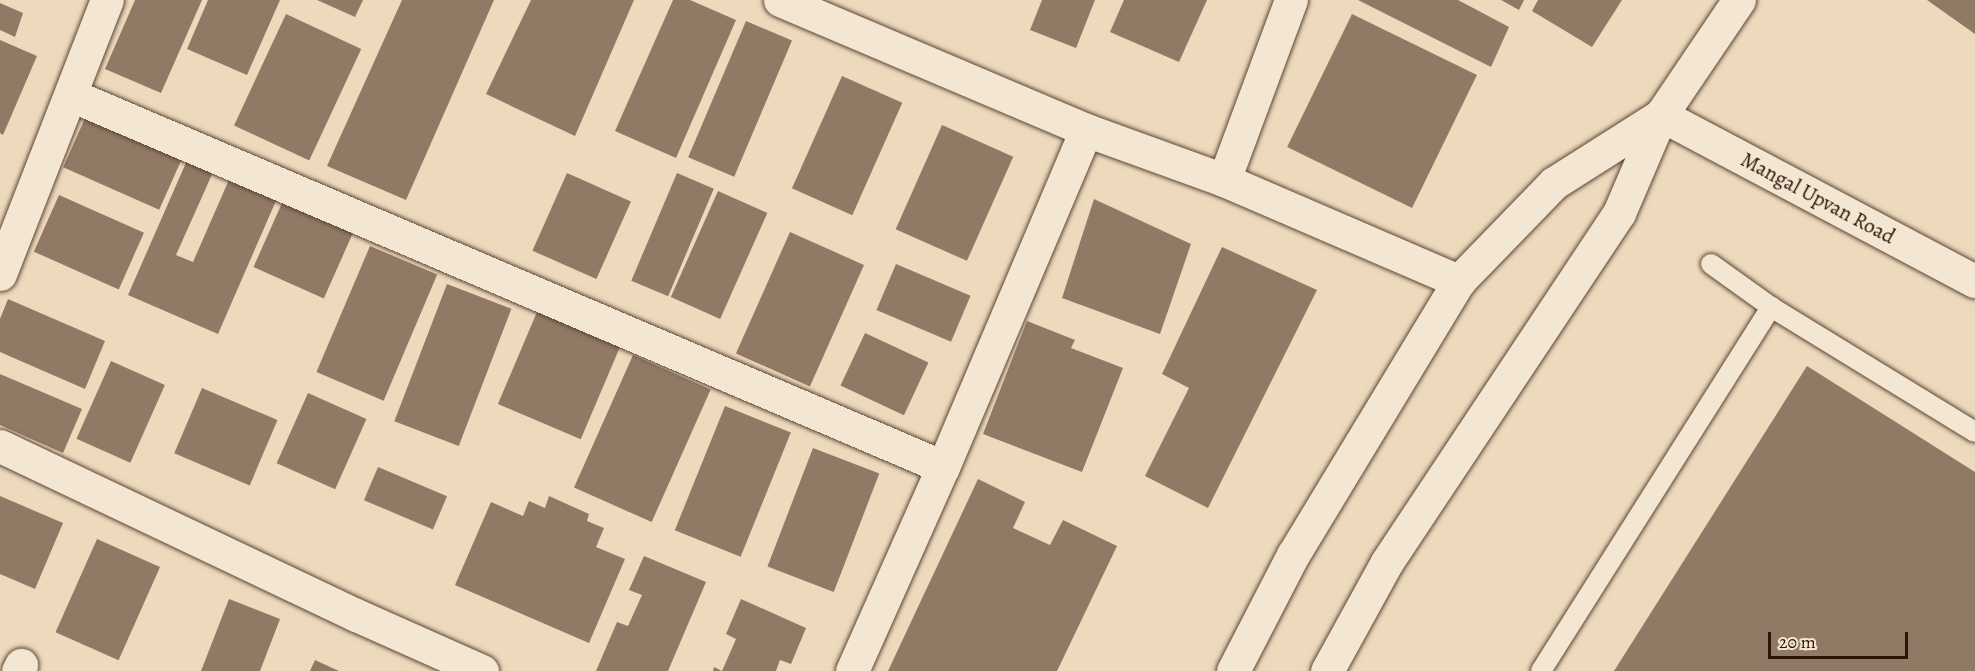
<!DOCTYPE html>
<html>
<head>
<meta charset="utf-8">
<style>
  body { margin:0 }
  #map { position:relative; width:1975px; height:671px; overflow:hidden; background:#edd9bc; font-family:Alegreya,serif }
  div>[style] { position:absolute }
  .building>* { inset:0; background:#917a65; transform-origin:0 0 }
  .roads { filter:drop-shadow(0 0 2px #5d4534) drop-shadow(0 0 2px #5d4534) }
  .service>* { height:20px; margin:-10px; padding:0 10px; transform-origin:10px; border-radius:10px; background:#f3e6d3 }
  .minor>* { height:33px; margin:-16.5px; padding:0 16.5px; transform-origin:16.5px; border-radius:16.5px; background:#f3e6d3 }
  .tertiary>* { height:33px; margin:-16.5px; padding:0 16.5px; transform-origin:16.5px; border-radius:16.5px; background:#f3e6d3 }
  span { translate:-50% -50%; white-space:nowrap; text-align:center; line-height:1.15; -webkit-text-stroke:6px #f3e6d3; paint-order:stroke }
  .street-label { font-size:21px; color:#2d1406 }
  .scale { position:absolute; left:1768px; top:632px; width:140px; height:27px; box-sizing:border-box; border:3px solid #2d1406; border-top:0; padding-left:8px; font-size:18px; line-height:21px; white-space:nowrap; color:#2d1406; -webkit-text-stroke:4px #f3e6d3; paint-order:stroke }
</style>
</head>
<body>
<div id="map">
  <div class="building">
    <div style="clip-path:polygon(135px 0,202px 0,161px 93px,105px 69px)"></div>
    <div style="clip-path:polygon(208px 0,280px 0,247px 75px,187px 49px)"></div>
    <div style="clip-path:polygon(317px 0,363px 0,355px 17px)"></div>
    <div style="clip-path:polygon(402px 0,494px 0,406px 200px,327px 166px)"></div>
    <div style="clip-path:polygon(531px 0,634px 0,575px 136px,486px 94px)"></div>
    <div style="clip-path:polygon(673px 0,690px 0,736px 20px,676px 158px,615px 131px)"></div>
    <div style="clip-path:polygon(1042px 0,1095px 0,1076px 48px,1030px 30px)"></div>
    <div style="clip-path:polygon(1124px 0,1207px 0,1179px 62px,1110px 32px)"></div>
    <div style="clip-path:polygon(1358px 0,1458px 0,1509px 27px,1491px 67px)"></div>
    <div style="clip-path:polygon(1501px 0,1524px 0,1519px 10px)"></div>
    <div style="clip-path:polygon(1538px 0,1622px 0,1592px 47px,1532px 11px)"></div>
    <div style="clip-path:polygon(1927px 0,1975px 0,1975px 34px)"></div>
    <div style="clip-path:polygon(0 3px,23px 13px,15px 37px,0 30px)"></div>
    <div style="left:286px;top:14px;width:83px;height:123px;rotate:25deg"></div>
    <div style="left:1352px;top:14px;width:139px;height:148px;rotate:26deg"></div>
    <div style="left:746px;top:21px;width:50px;height:148px;rotate:23deg"></div>
    <div style="clip-path:polygon(0 40px,37px 56px,3px 135px,0 133px)"></div>
    <div style="left:842px;top:76px;width:66px;height:123px;rotate:24deg"></div>
    <div style="left:86px;top:116px;width:105px;height:56px;rotate:24deg"></div>
    <div style="left:942px;top:125px;width:78px;height:114px;rotate:24deg"></div>
    <div style="clip-path:polygon(192px 149px,218px 161px,176px 255px,193px 262px,235px 166px,282px 187px,218px 334px,128px 295px)"></div>
    <div style="left:567px;top:173px;width:70px;height:85px;rotate:24deg"></div>
    <div style="left:677px;top:173px;width:40px;height:117px;rotate:23deg"></div>
    <div style="left:718px;top:191px;width:54px;height:116px;rotate:24deg"></div>
    <div style="left:286px;top:194px;width:77px;height:80px;rotate:24deg"></div>
    <div style="left:59px;top:195px;width:93px;height:62px;rotate:24deg"></div>
    <div style="clip-path:polygon(1094px 199px,1191px 244px,1160px 334px,1062px 298px)"></div>
    <div style="left:790px;top:232px;width:81px;height:133px;rotate:24deg"></div>
    <div style="left:370px;top:246px;width:73px;height:137px;rotate:23deg"></div>
    <div style="clip-path:polygon(1222px 247px,1317px 290px,1208px 508px,1145px 476px,1189px 388px,1162px 374px)"></div>
    <div style="left:896px;top:264px;width:81px;height:50px;rotate:23deg"></div>
    <div style="left:447px;top:284px;width:69px;height:147px;rotate:21deg"></div>
    <div style="clip-path:polygon(8px 299px,105px 341px,85px 389px,0 352px,0 319px)"></div>
    <div style="left:537px;top:312px;width:90px;height:100px;rotate:23deg"></div>
    <div style="clip-path:polygon(1027px 321px,1075px 340px,1071px 348px,1123px 368px,1082px 472px,983px 434px)"></div>
    <div style="left:865px;top:333px;width:70px;height:58px;rotate:25deg"></div>
    <div style="left:633px;top:355px;width:85px;height:145px;rotate:24deg"></div>
    <div style="left:111px;top:361px;width:59px;height:85px;rotate:24deg"></div>
    <div style="clip-path:polygon(1807px 366px,1975px 472px,1975px 671px,1614px 671px)"></div>
    <div style="clip-path:polygon(0 374px,82px 409px,63px 453px,0 425px)"></div>
    <div style="left:202px;top:388px;width:82px;height:71px;rotate:23deg"></div>
    <div style="left:308px;top:393px;width:64px;height:77px;rotate:24deg"></div>
    <div style="left:725px;top:406px;width:71px;height:134px;rotate:22deg"></div>
    <div style="left:813px;top:448px;width:71px;height:127px;rotate:21deg"></div>
    <div style="left:378px;top:467px;width:75px;height:36px;rotate:23deg"></div>
    <div style="clip-path:polygon(978px 479px,1025px 502px,1013px 528px,1050px 545px,1063px 520px,1117px 546px,1057px 671px,888px 671px)"></div>
    <div style="clip-path:polygon(0 496px,63px 523px,35px 589px,0 574px)"></div>
    <div style="clip-path:polygon(549px 496px,589px 514px,587px 521px,604px 528px,596px 547px,625px 559px,589px 643px,455px 585px,491px 502px,523px 516px,529px 501px,545px 508px)"></div>
    <div style="left:97px;top:539px;width:69px;height:102px;rotate:24deg"></div>
    <div style="clip-path:polygon(644px 556px,706px 582px,668px 671px,596px 671px,617px 622px,628px 626px,642px 595px,629px 590px)"></div>
    <div style="clip-path:polygon(229px 599px,280px 619px,260px 671px,201px 671px)"></div>
    <div style="clip-path:polygon(741px 599px,806px 628px,791px 664px,780px 660px,776px 671px,713px 671px,714px 667px,722px 671px,736px 639px,726px 634px)"></div>
    <div style="clip-path:polygon(315px 660px,339px 671px,310px 671px)"></div>
  </div>
  <div class="roads">
    <div class="service">
      <div style="left:1711px;top:264px;width:74px;rotate:35.6deg"></div>
      <div style="left:1771px;top:307px;width:239px;rotate:31.5deg"></div>
      <div style="left:1541px;top:671px;width:431px;rotate:-57.7deg"></div>
    </div>
    <div class="minor">
      <div style="left:780px;top:0;width:332px;rotate:23deg"></div>
      <div style="left:1086px;top:130px;width:147px;rotate:19.9deg"></div>
      <div style="left:1224px;top:180px;width:256px;rotate:23.3deg"></div>
      <div style="left:71px;top:95px;width:948px;rotate:23.1deg"></div>
      <div style="left:1661px;top:115px;width:355px;rotate:27.9deg"></div>
      <div style="left:1224px;top:180px;width:192px;rotate:-69.6deg"></div>
      <div style="left:0;top:274px;width:294px;rotate:-68.7deg"></div>
      <div style="left:0;top:446px;width:394px;rotate:25.4deg"></div>
      <div style="left:356px;top:615px;width:138px;rotate:24deg"></div>
      <div style="left:18px;top:671px;width:7px;rotate:-63deg"></div>
      <div style="left:852px;top:671px;width:223px;rotate:-66deg"></div>
      <div style="left:943px;top:467px;width:366px;rotate:-67deg"></div>
    </div>
    <div class="tertiary">
      <div style="left:1233px;top:671px;width:131px;rotate:-62.7deg"></div>
      <div style="left:1293px;top:555px;width:320px;rotate:-58.8deg"></div>
      <div style="left:1459px;top:281px;width:136px;rotate:-45.9deg"></div>
      <div style="left:1554px;top:183px;width:127px;rotate:-32.4deg"></div>
      <div style="left:1327px;top:671px;width:124px;rotate:-61.2deg"></div>
      <div style="left:1387px;top:562px;width:419px;rotate:-56.4deg"></div>
      <div style="left:1619px;top:213px;width:107px;rotate:-66.8deg"></div>
      <div style="left:1661px;top:115px;width:139px;rotate:-55.9deg"></div>
    </div>
  </div>
  <div class="street-label">
    <span style="left:1818px;top:198px;rotate:28deg">Mangal Upvan Road</span>
  </div>
  <div class="scale">20 m</div>
</div>
</body>
</html>
